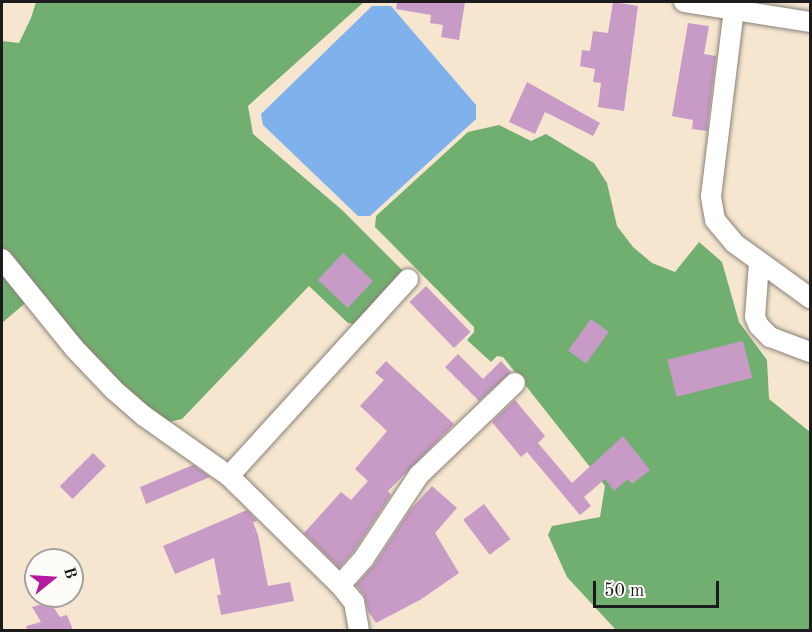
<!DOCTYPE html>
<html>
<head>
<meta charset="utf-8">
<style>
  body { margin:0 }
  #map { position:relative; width:812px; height:632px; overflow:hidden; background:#f6e6d0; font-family:"Old Standard TT",serif }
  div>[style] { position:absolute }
  .forest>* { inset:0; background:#71af70 }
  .water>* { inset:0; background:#7fb2ec }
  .building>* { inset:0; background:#c89bc7; transform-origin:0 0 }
  .roads { filter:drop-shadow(0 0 2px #898176) drop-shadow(0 0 2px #898176) }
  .street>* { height:20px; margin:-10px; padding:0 10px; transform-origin:10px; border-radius:10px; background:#fff }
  span { translate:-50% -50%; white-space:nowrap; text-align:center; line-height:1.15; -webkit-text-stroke:5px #fdfcf7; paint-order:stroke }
  .frame { position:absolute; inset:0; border:3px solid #1c1c1c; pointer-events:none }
  .north { position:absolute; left:24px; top:548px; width:60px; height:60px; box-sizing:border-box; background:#fdfcf7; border:2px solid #a3a29f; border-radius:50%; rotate:72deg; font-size:16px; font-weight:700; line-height:24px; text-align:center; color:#1c1c1c }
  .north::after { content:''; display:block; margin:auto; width:21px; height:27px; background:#b5179e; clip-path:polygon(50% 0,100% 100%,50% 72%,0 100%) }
  .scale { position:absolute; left:593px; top:581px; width:126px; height:27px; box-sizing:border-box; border:3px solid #1c1c1c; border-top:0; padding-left:8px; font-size:18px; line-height:21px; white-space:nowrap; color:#1c1c1c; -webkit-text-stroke:4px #fdfcf7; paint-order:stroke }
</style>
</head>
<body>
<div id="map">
  <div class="forest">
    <div style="clip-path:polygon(36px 2px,364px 2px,248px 106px,253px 134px,342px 210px,403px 271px,397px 283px,355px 324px,348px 323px,309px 286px,182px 419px,169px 422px,134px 397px,95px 362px,59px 318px,46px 296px,37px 293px,2px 323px,2px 41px,19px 43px,31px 18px)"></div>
    <div style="clip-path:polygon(499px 125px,531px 141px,546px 134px,594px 163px,607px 183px,617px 226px,633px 247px,652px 263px,675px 272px,699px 242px,722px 262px,739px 322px,767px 360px,769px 399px,810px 432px,810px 630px,616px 630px,567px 577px,548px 535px,552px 526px,600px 517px,605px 486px,503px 357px,497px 356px,491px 362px,467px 340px,474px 332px,474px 327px,375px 227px,376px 216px,468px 132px)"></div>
  </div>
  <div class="water">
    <div style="clip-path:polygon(372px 6px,391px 6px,476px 105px,476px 119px,370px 216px,358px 216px,263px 125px,261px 114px)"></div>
  </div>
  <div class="building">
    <div style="clip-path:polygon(397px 2px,465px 2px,459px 40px,441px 37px,443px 25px,430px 23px,431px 15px,396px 9px)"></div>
    <div style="clip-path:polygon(613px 2px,638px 6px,624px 111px,598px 107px,601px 83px,593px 82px,595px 69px,580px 66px,582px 50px,590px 51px,593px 31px,608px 33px)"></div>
    <div style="clip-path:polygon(688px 23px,709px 26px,704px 54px,716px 56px,707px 131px,692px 129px,693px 120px,672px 116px)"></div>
    <div style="clip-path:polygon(527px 82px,600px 123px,593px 136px,545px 112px,535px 134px,509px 122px)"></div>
    <div style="left:343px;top:253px;width:41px;height:37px;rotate:43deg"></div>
    <div style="left:426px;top:286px;width:64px;height:23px;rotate:46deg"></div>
    <div style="left:591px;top:319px;width:22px;height:39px;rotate:36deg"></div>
    <div style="left:743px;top:341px;width:38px;height:78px;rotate:76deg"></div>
    <div style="clip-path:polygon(458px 354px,483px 379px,501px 361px,511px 372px,479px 401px,445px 367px)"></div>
    <div style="clip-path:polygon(386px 361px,454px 424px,388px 491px,391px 495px,354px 551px,339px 568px,304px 533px,341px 492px,351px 500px,368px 481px,355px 469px,387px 431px,360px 406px,384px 380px,375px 373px)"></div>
    <div style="clip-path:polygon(515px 400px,545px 436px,538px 443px,572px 483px,623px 436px,650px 470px,632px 484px,628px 479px,614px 491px,605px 479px,584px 497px,591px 506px,580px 515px,527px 452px,521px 457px,492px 422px)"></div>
    <div style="left:93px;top:453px;width:18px;height:47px;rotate:45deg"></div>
    <div style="clip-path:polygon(193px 465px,210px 477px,146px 504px,140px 487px)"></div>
    <div style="clip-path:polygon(432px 486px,457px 508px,435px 533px,459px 573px,420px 600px,376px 623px,368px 611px,364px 595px,356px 585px,374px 565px,411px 509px)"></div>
    <div style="left:484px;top:504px;width:44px;height:26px;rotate:53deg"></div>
    <div style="clip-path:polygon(247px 510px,257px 521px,253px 522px,258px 535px,268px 586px,290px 582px,294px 601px,221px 615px,217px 595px,221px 595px,214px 558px,175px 574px,163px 546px)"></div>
    <div style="clip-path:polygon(50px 602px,60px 617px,67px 615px,73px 630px,27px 630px,26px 626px,41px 622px,32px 607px)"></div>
  </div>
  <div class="roads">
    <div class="street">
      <div style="left:684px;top:2px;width:128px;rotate:9deg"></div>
      <div style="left:734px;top:9px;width:189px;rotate:97deg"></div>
      <div style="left:711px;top:197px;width:23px;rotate:80deg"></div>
      <div style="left:715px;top:220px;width:30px;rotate:50deg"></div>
      <div style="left:734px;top:243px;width:94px;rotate:35.9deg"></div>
      <div style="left:2px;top:259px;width:114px;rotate:51deg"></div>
      <div style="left:74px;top:348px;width:58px;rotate:46.4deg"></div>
      <div style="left:114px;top:390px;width:40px;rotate:41deg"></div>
      <div style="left:144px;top:416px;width:104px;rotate:35.2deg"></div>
      <div style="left:229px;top:476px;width:156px;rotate:44.5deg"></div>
      <div style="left:340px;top:585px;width:22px;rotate:51deg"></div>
      <div style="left:354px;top:602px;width:28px;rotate:80deg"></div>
      <div style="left:759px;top:263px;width:54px;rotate:94.2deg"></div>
      <div style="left:755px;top:317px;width:10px;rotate:66deg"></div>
      <div style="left:759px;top:326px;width:16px;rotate:45deg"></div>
      <div style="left:770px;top:337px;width:43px;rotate:20.6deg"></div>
      <div style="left:229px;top:476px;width:266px;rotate:-47.7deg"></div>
      <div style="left:340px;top:585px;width:36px;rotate:-48deg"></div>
      <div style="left:364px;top:558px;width:100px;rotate:-56.5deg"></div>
      <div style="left:419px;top:475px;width:133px;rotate:-43.8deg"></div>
    </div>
  </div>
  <div class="frame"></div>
  <div class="north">B</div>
  <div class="scale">50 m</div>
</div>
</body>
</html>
